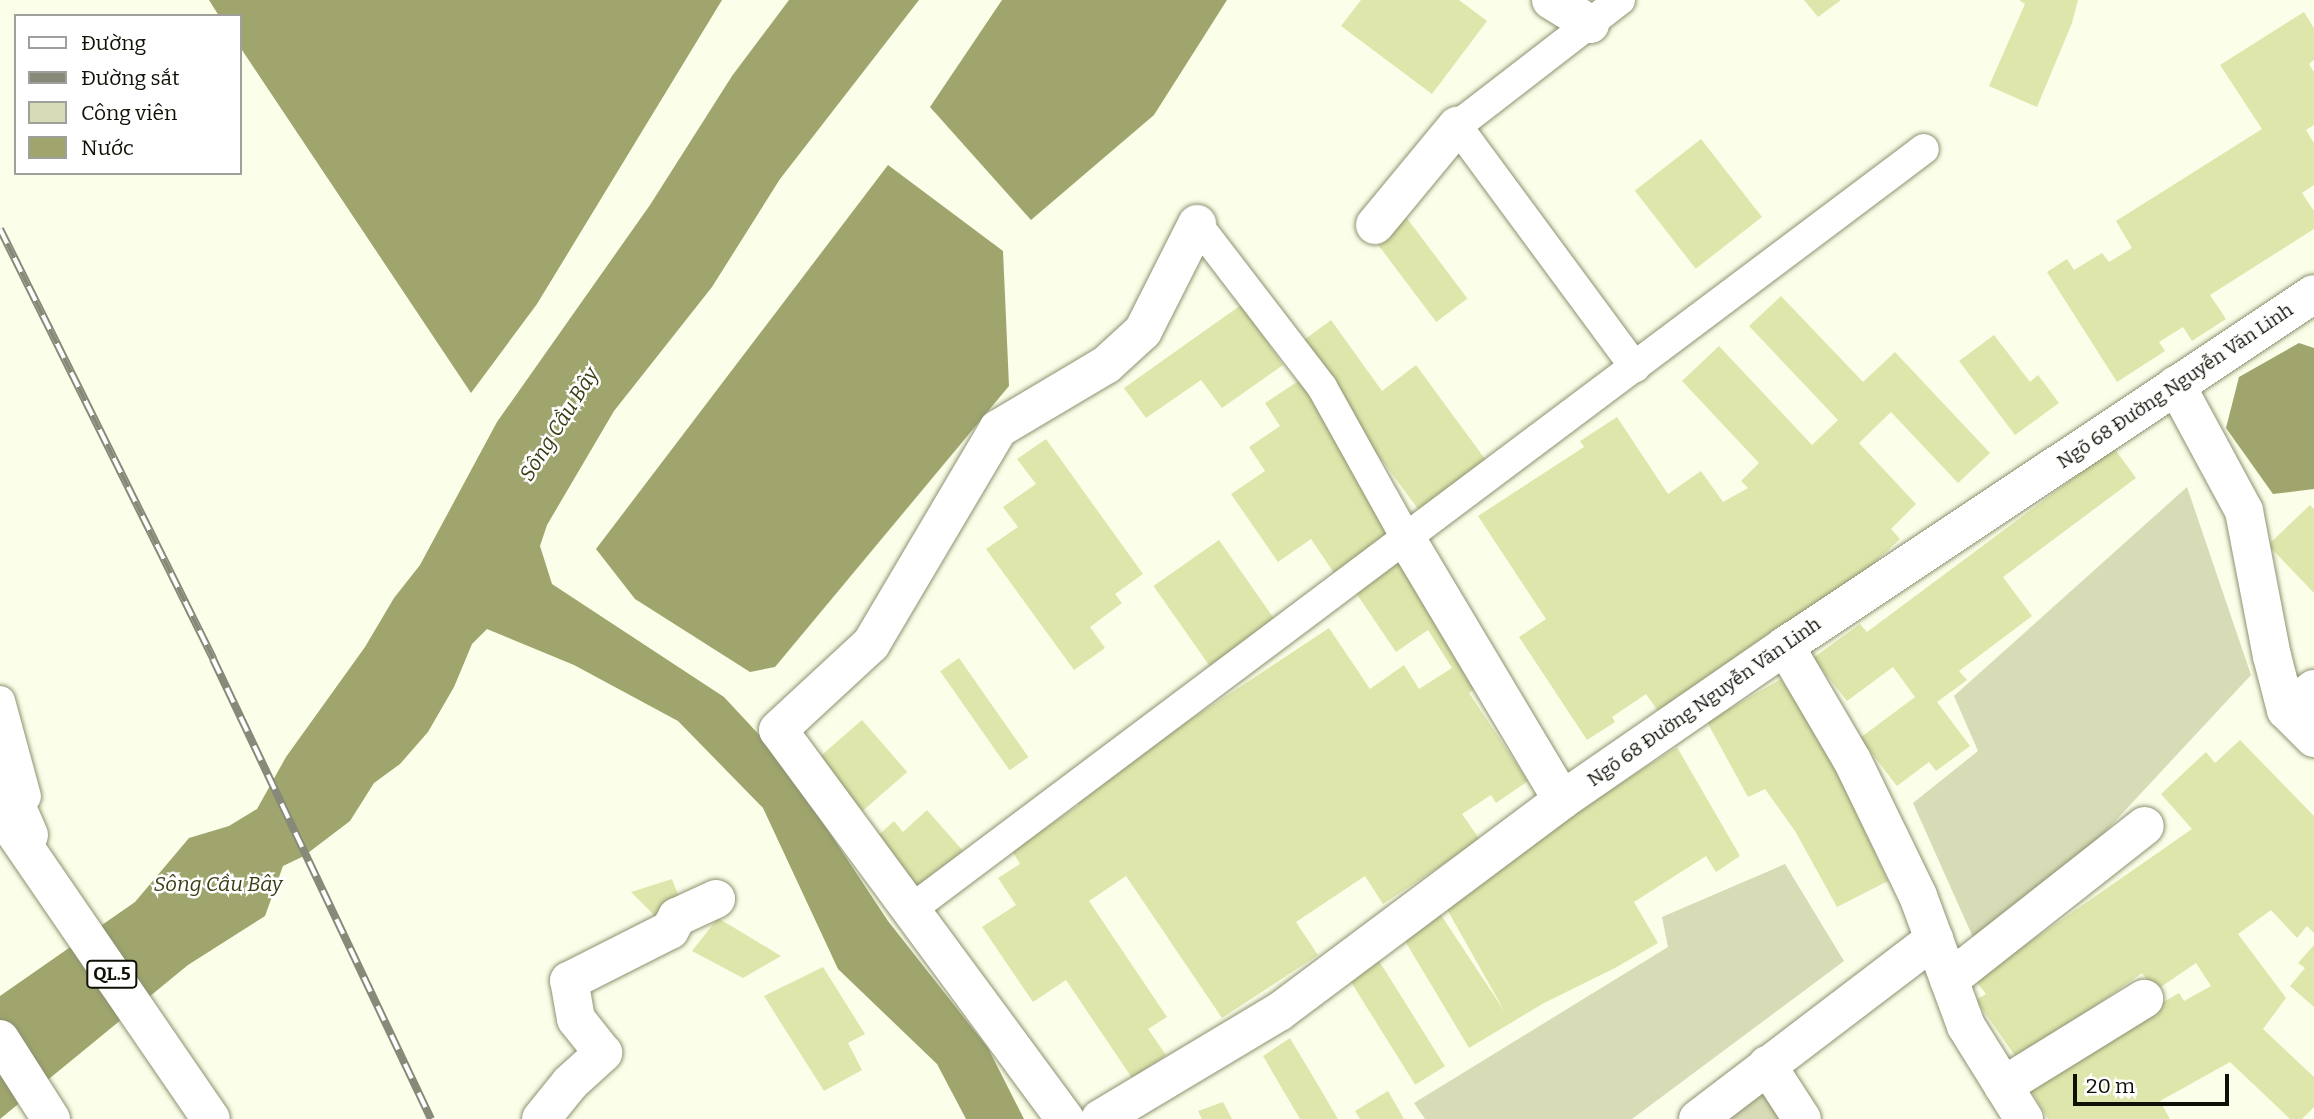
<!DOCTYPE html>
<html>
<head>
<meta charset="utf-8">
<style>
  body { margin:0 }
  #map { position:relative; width:2314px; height:1119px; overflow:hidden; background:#fbfee8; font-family:Bitter,serif }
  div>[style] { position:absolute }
  .green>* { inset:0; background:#d7dbb6 }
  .water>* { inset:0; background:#9fa56d }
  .building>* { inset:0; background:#dfe6ac; transform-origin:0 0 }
  .roads { filter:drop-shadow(0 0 2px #8e9170) drop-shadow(0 0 2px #8e9170) }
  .lane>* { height:30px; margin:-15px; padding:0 15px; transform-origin:15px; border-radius:15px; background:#fff }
  .street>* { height:38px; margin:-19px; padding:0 19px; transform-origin:19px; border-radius:19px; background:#fff }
  .highway>* { height:38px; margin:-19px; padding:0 19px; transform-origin:19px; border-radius:19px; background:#fff }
  .rail>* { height:8px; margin-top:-4px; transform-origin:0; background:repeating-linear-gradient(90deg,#fff 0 16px,#888a79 0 32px); box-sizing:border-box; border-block:2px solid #888a79 }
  span { translate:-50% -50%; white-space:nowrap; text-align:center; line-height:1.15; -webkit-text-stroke:5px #fff; paint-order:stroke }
  .shield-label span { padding:2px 5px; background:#fff; border:2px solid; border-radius:5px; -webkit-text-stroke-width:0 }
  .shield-label { font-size:18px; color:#101105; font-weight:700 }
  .street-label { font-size:19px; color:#101105 }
  .water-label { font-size:21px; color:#3b3e13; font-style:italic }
  .legend { position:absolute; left:14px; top:14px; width:228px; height:161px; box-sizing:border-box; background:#fff; border:2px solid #9fa09b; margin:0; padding:9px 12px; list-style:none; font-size:21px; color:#101105 }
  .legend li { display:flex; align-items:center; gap:14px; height:35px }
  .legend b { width:35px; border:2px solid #9fa09b }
  .scale { position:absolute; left:2073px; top:1074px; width:156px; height:32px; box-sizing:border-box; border:4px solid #101105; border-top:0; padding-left:9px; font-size:21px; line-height:24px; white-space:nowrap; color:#101105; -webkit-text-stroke:5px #fff; paint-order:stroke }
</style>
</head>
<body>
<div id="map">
  <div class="green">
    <div style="clip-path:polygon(2187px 487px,2251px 675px,1984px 962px,1913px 803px,1978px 751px,1954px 696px)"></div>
    <div style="clip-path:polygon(1785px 864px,1844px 961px,1632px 1119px,1425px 1119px,1414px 1103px,1668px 947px,1662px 917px)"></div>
    <div style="clip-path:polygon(1767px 1065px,1802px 1119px,1697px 1119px)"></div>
  </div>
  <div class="water">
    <div style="clip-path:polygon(209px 0,722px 0,537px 304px,471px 393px,240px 47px,240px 16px,219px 16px)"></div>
    <div style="clip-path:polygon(789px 0,919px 0,780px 179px,712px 287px,614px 411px,547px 525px,540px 546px,552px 584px,724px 697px,779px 756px,888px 921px,988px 1048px,1024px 1119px,966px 1119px,937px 1064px,838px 969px,763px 808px,678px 721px,574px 665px,487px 629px,472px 644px,454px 687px,428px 732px,400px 764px,374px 783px,350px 821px,304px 856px,283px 866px,265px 916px,188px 965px,0 1119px,0 996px,135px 902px,189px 838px,229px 826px,257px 809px,286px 757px,365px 647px,394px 598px,420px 565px,497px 422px,650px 205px,732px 76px)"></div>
    <div style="clip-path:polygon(1002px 0,1227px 0,1154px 115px,1031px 220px,930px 107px)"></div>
    <div style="clip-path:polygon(888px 165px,1003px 251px,1009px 386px,775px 667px,750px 672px,635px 599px,596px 549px)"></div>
    <div style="clip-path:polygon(2299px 343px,2314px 348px,2314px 489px,2273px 494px,2226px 428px,2239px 377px)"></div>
  </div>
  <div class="building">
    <div style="clip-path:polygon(1361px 0,1459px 0,1487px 21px,1432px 94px,1341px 26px)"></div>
    <div style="clip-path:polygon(1804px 0,1841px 0,1818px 17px)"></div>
    <div style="clip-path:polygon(2019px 0,2078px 0,2072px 23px,2037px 107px,1989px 86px,2025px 4px)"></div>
    <div style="clip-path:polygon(2304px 12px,2314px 28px,2314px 60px,2309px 64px,2314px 72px,2314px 125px,2306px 130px,2314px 143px,2314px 185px,2302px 193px,2314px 211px,2314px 229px,2210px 295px,2226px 319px,2192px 341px,2183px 327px,2159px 342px,2165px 351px,2117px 382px,2047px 272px,2067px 259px,2074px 270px,2102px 253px,2109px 262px,2132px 248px,2116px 221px,2262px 129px,2220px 65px)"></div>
    <div style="left:1701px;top:139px;width:99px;height:84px;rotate:52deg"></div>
    <div style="left:1406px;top:217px;width:102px;height:39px;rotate:53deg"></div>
    <div style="clip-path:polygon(1781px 296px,1863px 382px,1895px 352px,1990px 453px,1958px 483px,1891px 412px,1859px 443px,1916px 504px,1891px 529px,1900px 539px,1845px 590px,1658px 711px,1646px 694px,1612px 717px,1615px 722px,1587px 740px,1519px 637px,1546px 619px,1478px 516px,1584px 447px,1580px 441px,1617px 417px,1668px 494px,1701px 471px,1723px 502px,1748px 488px,1741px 481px,1759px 463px,1682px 381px,1719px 346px,1812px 445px,1838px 420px,1749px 326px)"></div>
    <div style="clip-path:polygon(1241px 305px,1283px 365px,1222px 408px,1201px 380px,1146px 418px,1124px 388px)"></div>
    <div style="clip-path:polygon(1331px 320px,1382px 391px,1416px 365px,1488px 463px,1421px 513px,1358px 428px,1304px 340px)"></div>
    <div style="clip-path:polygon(1994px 335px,2030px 382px,2038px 375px,2059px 403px,2015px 435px,1959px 361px)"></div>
    <div style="clip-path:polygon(1300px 380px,1400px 533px,1336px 576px,1311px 539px,1278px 562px,1231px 494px,1265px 471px,1249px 447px,1280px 426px,1265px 403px)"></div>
    <div style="clip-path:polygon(1046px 439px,1143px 574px,1115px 594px,1122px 603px,1090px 627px,1105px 648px,1074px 670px,986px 549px,1018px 527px,1003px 507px,1036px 484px,1017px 459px)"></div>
    <div style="clip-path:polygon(2114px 448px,2136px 478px,2003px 577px,2032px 616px,1959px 671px,1967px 680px,1937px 702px,1970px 746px,1936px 771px,1929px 762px,1897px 786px,1860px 738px,1915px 697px,1893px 667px,1847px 701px,1813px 658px,1860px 624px,1867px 632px)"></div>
    <div style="clip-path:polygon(2310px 505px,2314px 509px,2314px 593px,2268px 545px)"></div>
    <div style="left:1219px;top:540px;width:100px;height:80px;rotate:55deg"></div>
    <div style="clip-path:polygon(1403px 553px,1488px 680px,1469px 693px,1528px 781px,1496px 803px,1491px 795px,1462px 814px,1480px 840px,1383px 904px,1365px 876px,1296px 922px,1318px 955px,1222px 1018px,1126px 876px,1089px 901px,1167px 1017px,1148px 1029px,1166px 1055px,1132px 1078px,1066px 980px,1033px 1002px,982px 927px,1016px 905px,998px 878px,1020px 864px,1012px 851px,1079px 805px,1073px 797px,1329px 628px,1370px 689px,1404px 665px,1419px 689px,1452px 668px,1428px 630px,1396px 652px,1352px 587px)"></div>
    <div style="left:959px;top:658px;width:121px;height:23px;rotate:55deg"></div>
    <div style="clip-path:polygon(1781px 679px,1829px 755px,1888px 881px,1837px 907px,1795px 831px,1765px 789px,1748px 797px,1707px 722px)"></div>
    <div style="left:862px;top:720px;width:69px;height:72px;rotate:49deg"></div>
    <div style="clip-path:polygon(2240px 740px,2314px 816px,2314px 933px,2307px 926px,2297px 938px,2271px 910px,2238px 934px,2286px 998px,2263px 1029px,2314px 1077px,2314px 1107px,2302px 1119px,2290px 1119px,2230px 1062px,2160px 1101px,2170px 1119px,2048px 1119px,2026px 1081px,2179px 993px,2184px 1001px,2211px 986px,2196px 963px,2155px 991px,2142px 973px,2018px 1060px,1976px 1000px,1986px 994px,1975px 980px,2192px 829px,2161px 794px,2206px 752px,2215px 763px)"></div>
    <div style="clip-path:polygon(1677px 747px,1740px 856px,1716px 872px,1706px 856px,1634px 902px,1658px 943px,1615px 968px,1544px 1003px,1469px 1048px,1402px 936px,1439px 912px,1505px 1012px,1444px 904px,1542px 834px)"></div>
    <div style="clip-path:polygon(927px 810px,963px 851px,918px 892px,872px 841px,894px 821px,903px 832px)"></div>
    <div style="clip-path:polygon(672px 879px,682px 905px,656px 917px,631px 892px)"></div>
    <div style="clip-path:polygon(718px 918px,781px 956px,743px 978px,692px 951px)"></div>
    <div style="clip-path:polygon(2314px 945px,2314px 1007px,2290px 986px,2305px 968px,2298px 963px)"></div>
    <div style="left:1376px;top:956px;width:130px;height:35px;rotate:58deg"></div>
    <div style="clip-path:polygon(823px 967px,865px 1034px,848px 1043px,862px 1070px,824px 1091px,764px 996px)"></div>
    <div style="clip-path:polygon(1290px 1038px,1318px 1085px,1338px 1119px,1300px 1119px,1263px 1056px)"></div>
    <div style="clip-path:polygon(1388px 1091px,1404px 1119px,1360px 1119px,1355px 1111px)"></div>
    <div style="clip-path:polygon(1223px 1102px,1232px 1119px,1202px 1119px,1198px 1111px)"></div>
  </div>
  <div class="roads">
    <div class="lane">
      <div style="left:1620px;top:0;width:206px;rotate:142.3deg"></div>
      <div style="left:1457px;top:126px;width:300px;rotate:53.6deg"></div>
      <div style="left:1197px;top:224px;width:205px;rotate:52.5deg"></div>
      <div style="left:1322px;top:387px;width:173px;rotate:60.9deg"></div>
      <div style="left:0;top:701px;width:99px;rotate:74.8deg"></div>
      <div style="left:909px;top:911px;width:1269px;rotate:-36.9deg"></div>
    </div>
    <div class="street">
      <div style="left:1551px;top:0;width:46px;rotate:31.6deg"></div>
      <div style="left:1375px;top:225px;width:129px;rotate:-50.4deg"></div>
      <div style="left:2176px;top:385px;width:143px;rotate:61.6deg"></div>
      <div style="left:2244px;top:511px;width:148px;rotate:79.1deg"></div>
      <div style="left:2272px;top:656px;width:56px;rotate:75.5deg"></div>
      <div style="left:2286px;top:710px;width:40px;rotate:45deg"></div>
      <div style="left:1406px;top:538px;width:305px;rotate:59.2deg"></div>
      <div style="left:1785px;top:646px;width:132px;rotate:59.6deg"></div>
      <div style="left:1852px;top:760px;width:151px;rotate:64.1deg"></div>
      <div style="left:1918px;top:896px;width:139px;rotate:69.7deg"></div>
      <div style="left:1966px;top:1026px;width:110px;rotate:58.1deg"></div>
      <div style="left:2286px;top:710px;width:35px;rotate:-37deg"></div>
      <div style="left:1949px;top:980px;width:249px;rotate:-38.2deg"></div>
      <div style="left:1767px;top:1065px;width:64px;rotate:57.1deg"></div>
      <div style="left:2003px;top:1086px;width:166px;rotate:-31.7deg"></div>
      <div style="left:541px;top:1119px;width:46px;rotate:-51.1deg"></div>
      <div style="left:570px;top:1083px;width:45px;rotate:-42.3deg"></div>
      <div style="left:603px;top:1053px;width:43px;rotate:-128.5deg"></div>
      <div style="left:576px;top:1019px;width:39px;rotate:-100deg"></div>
      <div style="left:569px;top:981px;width:113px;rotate:-26.8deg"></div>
      <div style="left:670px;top:930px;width:15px;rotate:-62deg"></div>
      <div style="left:677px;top:917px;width:43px;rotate:-24.8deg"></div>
      <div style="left:1065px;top:1119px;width:483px;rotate:-126.4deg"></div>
      <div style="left:778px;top:730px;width:127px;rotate:-42.8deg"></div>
      <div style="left:871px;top:644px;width:250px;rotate:-59.4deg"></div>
      <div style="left:998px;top:429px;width:126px;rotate:-30.7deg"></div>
      <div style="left:1106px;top:365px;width:50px;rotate:-42.6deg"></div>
      <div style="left:1143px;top:331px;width:120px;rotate:-63.2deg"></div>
      <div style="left:1100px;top:1119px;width:209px;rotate:-30.9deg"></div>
      <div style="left:1279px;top:1012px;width:354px;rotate:-36.8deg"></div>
      <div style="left:1562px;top:800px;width:271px;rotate:-34.6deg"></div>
      <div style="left:1785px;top:646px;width:635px;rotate:-33.64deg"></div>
      <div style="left:1698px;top:1119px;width:297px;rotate:-37.3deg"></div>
    </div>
    <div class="highway">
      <div style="left:0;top:768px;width:73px;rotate:66.6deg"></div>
      <div style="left:0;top:811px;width:373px;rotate:55.6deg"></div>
      <div style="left:0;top:1039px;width:95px;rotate:57.5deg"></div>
    </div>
  </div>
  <div class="rail">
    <div style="left:0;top:229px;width:480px;rotate:63.6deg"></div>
    <div style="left:213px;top:659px;width:509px;rotate:64.64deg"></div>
  </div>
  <div class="shield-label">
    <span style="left:112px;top:974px">QL.5</span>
  </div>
  <div class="street-label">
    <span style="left:2175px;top:386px;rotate:-34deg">Ngõ 68 Đường Nguyễn Văn Linh</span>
    <span style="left:1704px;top:702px;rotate:-35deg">Ngõ 68 Đường Nguyễn Văn Linh</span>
  </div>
  <div class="water-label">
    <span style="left:559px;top:424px;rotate:-58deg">Sông Cầu Bây</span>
    <span style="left:218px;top:884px">Sông Cầu Bây</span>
  </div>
  <ul class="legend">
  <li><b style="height:9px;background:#fff"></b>Đường</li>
  <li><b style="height:9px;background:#888a79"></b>Đường sắt</li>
  <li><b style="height:19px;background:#d7dbb6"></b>Công viên</li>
  <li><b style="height:19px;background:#9fa56d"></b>Nước</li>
  </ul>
  <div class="scale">20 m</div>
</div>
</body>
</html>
